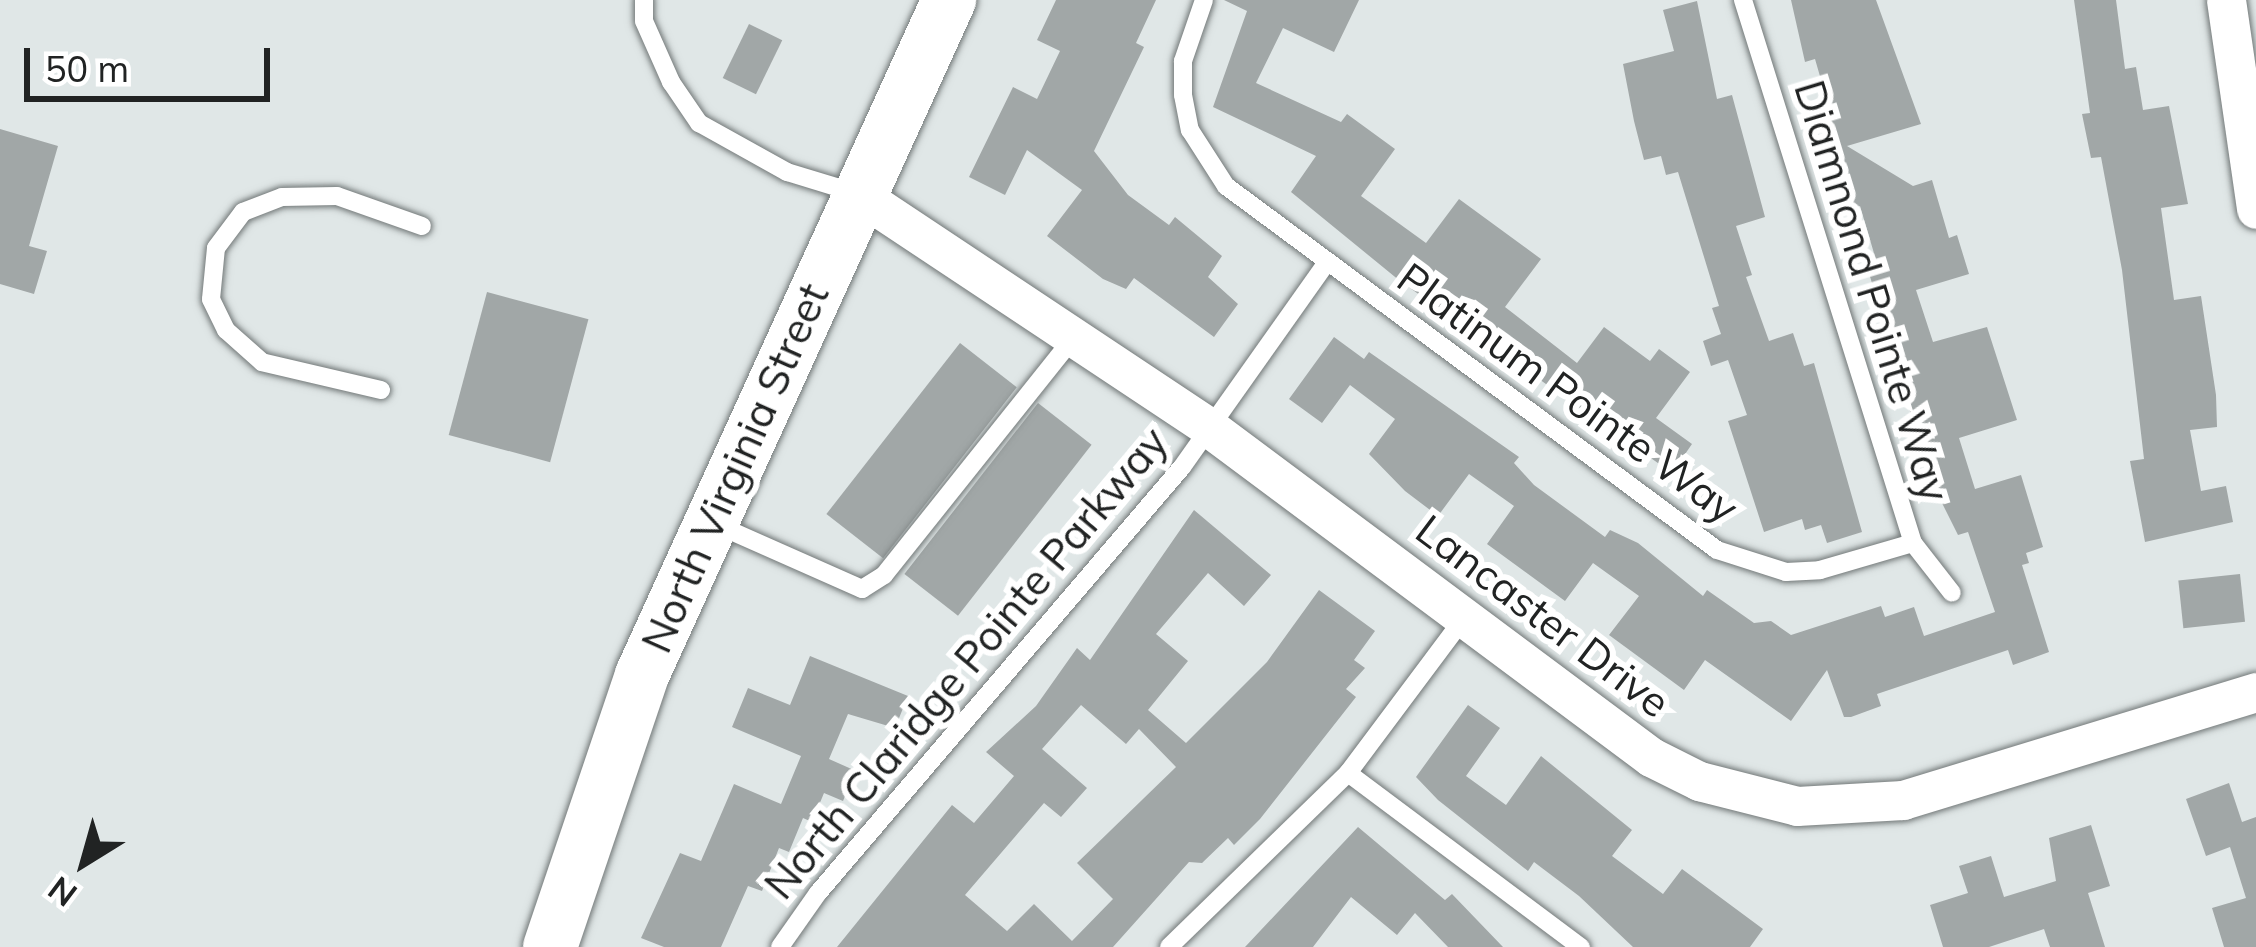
<!DOCTYPE html>
<html>
<head>
<meta charset="utf-8">
<style>
  body { margin:0 }
  #map { position:relative; width:2256px; height:947px; overflow:hidden; background:#e0e7e7; font-family:Mulish,sans-serif }
  div>[style] { position:absolute }
  .building>* { inset:0; background:#a1a7a7; transform-origin:0 0 }
  .roads { filter:drop-shadow(0 0 3px #727878) drop-shadow(0 0 3px #727878) }
  .service>* { height:18px; margin:-9px; padding:0 9px; transform-origin:9px; border-radius:9px; background:#fff }
  .minor>* { height:39px; margin:-19.5px; padding:0 19.5px; transform-origin:19.5px; border-radius:19.5px; background:#fff }
  .secondary>* { height:54px; margin:-27px; padding:0 27px; transform-origin:27px; border-radius:27px; background:#fff }
  span { translate:-50% -50%; white-space:nowrap; text-align:center; line-height:1.15; -webkit-text-stroke:12px #fff; paint-order:stroke }
  .street-label { font-size:42px; color:#212323 }
  .north { position:absolute; left:24px; top:803px; width:120px; height:120px; -webkit-text-stroke:9px #fff; paint-order:stroke; rotate:217deg; font-size:33px; font-weight:700; line-height:48px; text-align:center; color:#212323 }
  .north::after { content:''; display:block; margin:auto; width:42px; height:54px; background:#212323; clip-path:polygon(50% 0,100% 100%,50% 72%,0 100%) }
  .scale { position:absolute; left:24px; top:48px; width:246px; height:54px; box-sizing:border-box; border:6px solid #212323; border-top:0; padding-left:15px; font-size:36px; line-height:42px; white-space:nowrap; color:#212323; -webkit-text-stroke:9px #fff; paint-order:stroke }
</style>
</head>
<body>
<div id="map">
  <div class="building">
    <div style="clip-path:polygon(1056px 0,1156px 0,1136px 43px,1144px 47px,1094px 151px,1128px 195px,1169px 225px,1175px 217px,1222px 256px,1208px 277px,1238px 304px,1214px 337px,1134px 278px,1126px 289px,1103px 279px,1047px 236px,1082px 190px,1027px 150px,1005px 195px,969px 177px,1013px 87px,1037px 99px,1060px 51px,1037px 40px)"></div>
    <div style="clip-path:polygon(1224px 0,1359px 0,1334px 52px,1283px 28px,1256px 83px,1341px 122px,1347px 114px,1395px 149px,1361px 196px,1426px 243px,1459px 199px,1541px 259px,1505px 307px,1577px 363px,1604px 327px,1650px 361px,1659px 349px,1690px 372px,1656px 418px,1692px 444px,1672px 473px,1400px 281px,1291px 192px,1316px 156px,1213px 107px,1247px 11px)"></div>
    <div style="clip-path:polygon(1791px 0,1876px 0,1921px 124px,1847px 146px,1913px 186px,1932px 180px,1949px 238px,1957px 235px,1969px 274px,1916px 290px,1933px 342px,1987px 327px,2017px 420px,1959px 438px,1975px 489px,2021px 475px,2043px 547px,2026px 553px,2029px 563px,2022px 565px,2049px 652px,2013px 665px,2008px 650px,1877px 694px,1881px 706px,1851px 717px,1844px 717px,1827px 670px,1791px 721px,1705px 660px,1684px 690px,1609px 635px,1639px 596px,1593px 563px,1565px 601px,1487px 544px,1514px 506px,1469px 474px,1438px 516px,1405px 491px,1369px 454px,1395px 419px,1350px 385px,1322px 423px,1289px 399px,1334px 337px,1364px 359px,1369px 352px,1519px 457px,1514px 463px,1534px 485px,1605px 537px,1610px 530px,1638px 543px,1703px 596px,1707px 590px,1754px 623px,1771px 621px,1791px 635px,1881px 606px,1885px 617px,1914px 607px,1924px 636px,1995px 612px,1968px 532px,1958px 535px,1930px 479px,1866px 263px,1876px 260px,1860px 206px,1853px 208px,1840px 179px,1820px 114px,1830px 111px,1815px 59px,1805px 62px)"></div>
    <div style="clip-path:polygon(2074px 0,2116px 0,2125px 69px,2136px 67px,2143px 110px,2169px 106px,2188px 204px,2161px 208px,2174px 300px,2201px 296px,2216px 395px,2217px 427px,2190px 430px,2201px 491px,2226px 486px,2233px 522px,2145px 542px,2130px 461px,2144px 459px,2122px 270px,2101px 157px,2091px 158px,2082px 114px,2090px 113px)"></div>
    <div style="clip-path:polygon(1697px 1px,1717px 99px,1732px 95px,1765px 217px,1736px 226px,1752px 275px,1746px 277px,1769px 341px,1793px 333px,1804px 366px,1814px 363px,1862px 532px,1827px 543px,1821px 525px,1805px 530px,1802px 519px,1764px 532px,1728px 421px,1747px 415px,1728px 360px,1711px 366px,1703px 341px,1721px 334px,1712px 308px,1719px 306px,1678px 172px,1666px 175px,1661px 156px,1644px 160px,1634px 121px,1623px 64px,1674px 51px,1663px 10px)"></div>
    <div style="left:749px;top:24px;width:37px;height:60px;rotate:26deg"></div>
    <div style="clip-path:polygon(0 129px,58px 146px,29px 246px,47px 251px,34px 294px,0 284px)"></div>
    <div style="left:487px;top:292px;width:105px;height:148px;rotate:15deg"></div>
    <div style="left:960px;top:343px;width:72px;height:217px;rotate:38deg"></div>
    <div style="left:1038px;top:403px;width:68px;height:217px;rotate:38deg"></div>
    <div style="clip-path:polygon(evenodd,1194px 510px,1271px 575px,1244px 606px,1208px 573px,1156px 634px,1188px 661px,1148px 710px,1186px 743px,1267px 662px,1319px 590px,1375px 631px,1354px 660px,1365px 668px,1346px 689px,1356px 697px,1260px 819px,1234px 845px,1228px 838px,1202px 863px,1189px 862px,1113px 947px,837px 947px,952px 805px,974px 823px,1014px 776px,986px 752px,1036px 706px,1077px 648px,1090px 660px,1194px 510px,1081px 705px,1126px 744px,1139px 729px,1176px 767px,1077px 863px,1113px 899px,1072px 941px,1034px 904px,1007px 931px,965px 895px,1044px 803px,1061px 817px,1087px 788px,1042px 749px,1081px 705px)"></div>
    <div style="left:2240px;top:574px;width:48px;height:62px;rotate:84deg"></div>
    <div style="clip-path:polygon(810px 656px,908px 696px,895px 728px,848px 714px,829px 759px,856px 771px,843px 801px,824px 793px,812px 822px,803px 818px,789px 852px,779px 848px,762px 891px,748px 886px,721px 947px,664px 947px,641px 938px,680px 853px,701px 861px,734px 784px,781px 804px,801px 756px,732px 727px,748px 688px,790px 705px)"></div>
    <div style="clip-path:polygon(1468px 705px,1500px 728px,1466px 776px,1506px 805px,1541px 756px,1632px 830px,1612px 856px,1663px 894px,1682px 869px,1763px 929px,1750px 947px,1633px 947px,1579px 896px,1534px 862px,1528px 871px,1438px 800px,1416px 777px)"></div>
    <div style="clip-path:polygon(2229px 783px,2242px 822px,2256px 817px,2256px 947px,2224px 947px,2212px 908px,2246px 898px,2230px 847px,2206px 856px,2186px 799px)"></div>
    <div style="clip-path:polygon(2091px 825px,2110px 886px,2088px 893px,2105px 947px,2050px 947px,2044px 929px,1989px 947px,1943px 947px,1930px 905px,1968px 893px,1959px 866px,1991px 856px,2004px 897px,2056px 881px,2049px 838px)"></div>
    <div style="clip-path:polygon(1358px 827px,1445px 900px,1452px 894px,1503px 947px,1448px 947px,1415px 913px,1397px 935px,1351px 897px,1313px 947px,1245px 947px)"></div>
  </div>
  <div class="roads">
    <div class="service">
      <div style="left:644px;top:0;width:21px;rotate:90deg"></div>
      <div style="left:644px;top:21px;width:67px;rotate:66.1deg"></div>
      <div style="left:671px;top:82px;width:50px;rotate:55.7deg"></div>
      <div style="left:699px;top:123px;width:101px;rotate:29.1deg"></div>
      <div style="left:787px;top:172px;width:69px;rotate:16.9deg"></div>
      <div style="left:1204px;top:0;width:65px;rotate:109deg"></div>
      <div style="left:1183px;top:61px;width:34px;rotate:90deg"></div>
      <div style="left:1183px;top:95px;width:36px;rotate:79deg"></div>
      <div style="left:1190px;top:130px;width:67px;rotate:57.3deg"></div>
      <div style="left:1226px;top:186px;width:611px;rotate:36.55deg"></div>
      <div style="left:1717px;top:550px;width:72px;rotate:17.7deg"></div>
      <div style="left:1786px;top:572px;width:34px;rotate:-3deg"></div>
      <div style="left:1820px;top:570px;width:97px;rotate:-16.2deg"></div>
      <div style="left:1743px;top:0;width:569px;rotate:72.62deg"></div>
      <div style="left:1913px;top:543px;width:63px;rotate:52deg"></div>
      <div style="left:381px;top:390px;width:122px;rotate:-166.8deg"></div>
      <div style="left:262px;top:362px;width:48px;rotate:-138.4deg"></div>
      <div style="left:226px;top:330px;width:34px;rotate:-116deg"></div>
      <div style="left:211px;top:299px;width:51px;rotate:-84.4deg"></div>
      <div style="left:216px;top:248px;width:45px;rotate:-53.1deg"></div>
      <div style="left:243px;top:212px;width:42px;rotate:-21deg"></div>
      <div style="left:282px;top:197px;width:55px;rotate:-1deg"></div>
      <div style="left:337px;top:196px;width:90px;rotate:19.4deg"></div>
      <div style="left:713px;top:523px;width:163px;rotate:23.9deg"></div>
      <div style="left:862px;top:589px;width:26px;rotate:-32deg"></div>
      <div style="left:884px;top:575px;width:305px;rotate:-51.4deg"></div>
      <div style="left:1348px;top:773px;width:291px;rotate:36.8deg"></div>
      <div style="left:780px;top:947px;width:66px;rotate:-54.9deg"></div>
      <div style="left:818px;top:893px;width:560px;rotate:-49.49deg"></div>
      <div style="left:1182px;top:467px;width:251px;rotate:-54.7deg"></div>
      <div style="left:1169px;top:947px;width:250px;rotate:-44.2deg"></div>
      <div style="left:1348px;top:773px;width:194px;rotate:-53.2deg"></div>
    </div>
    <div class="minor">
      <div style="left:2226px;top:0;width:211px;rotate:81.8deg"></div>
      <div style="left:858px;top:194px;width:419px;rotate:33.6deg"></div>
      <div style="left:1207px;top:426px;width:554px;rotate:36.7deg"></div>
      <div style="left:1651px;top:757px;width:54px;rotate:26.6deg"></div>
      <div style="left:1699px;top:781px;width:101px;rotate:14.3deg"></div>
      <div style="left:1797px;top:806px;width:106px;rotate:-3.2deg"></div>
      <div style="left:1903px;top:800px;width:369px;rotate:-17deg"></div>
    </div>
    <div class="secondary">
      <div style="left:550px;top:947px;width:287px;rotate:-71.3deg"></div>
      <div style="left:642px;top:675px;width:742px;rotate:-65.54deg"></div>
    </div>
  </div>
  <div class="street-label">
    <span style="left:1872px;top:291px;rotate:73deg">Diamnond Pointe Way</span>
    <span style="left:1568px;top:393px;rotate:36deg">Platinum Pointe Way</span>
    <span style="left:735px;top:468px;rotate:-66deg">North Virginia Street</span>
    <span style="left:1543px;top:616px;rotate:37deg">Lancaster Drive</span>
    <span style="left:966px;top:663px;rotate:-50deg">North Claridge Pointe Parkway</span>
  </div>
  <div class="north">N</div>
  <div class="scale">50 m</div>
</div>
</body>
</html>
